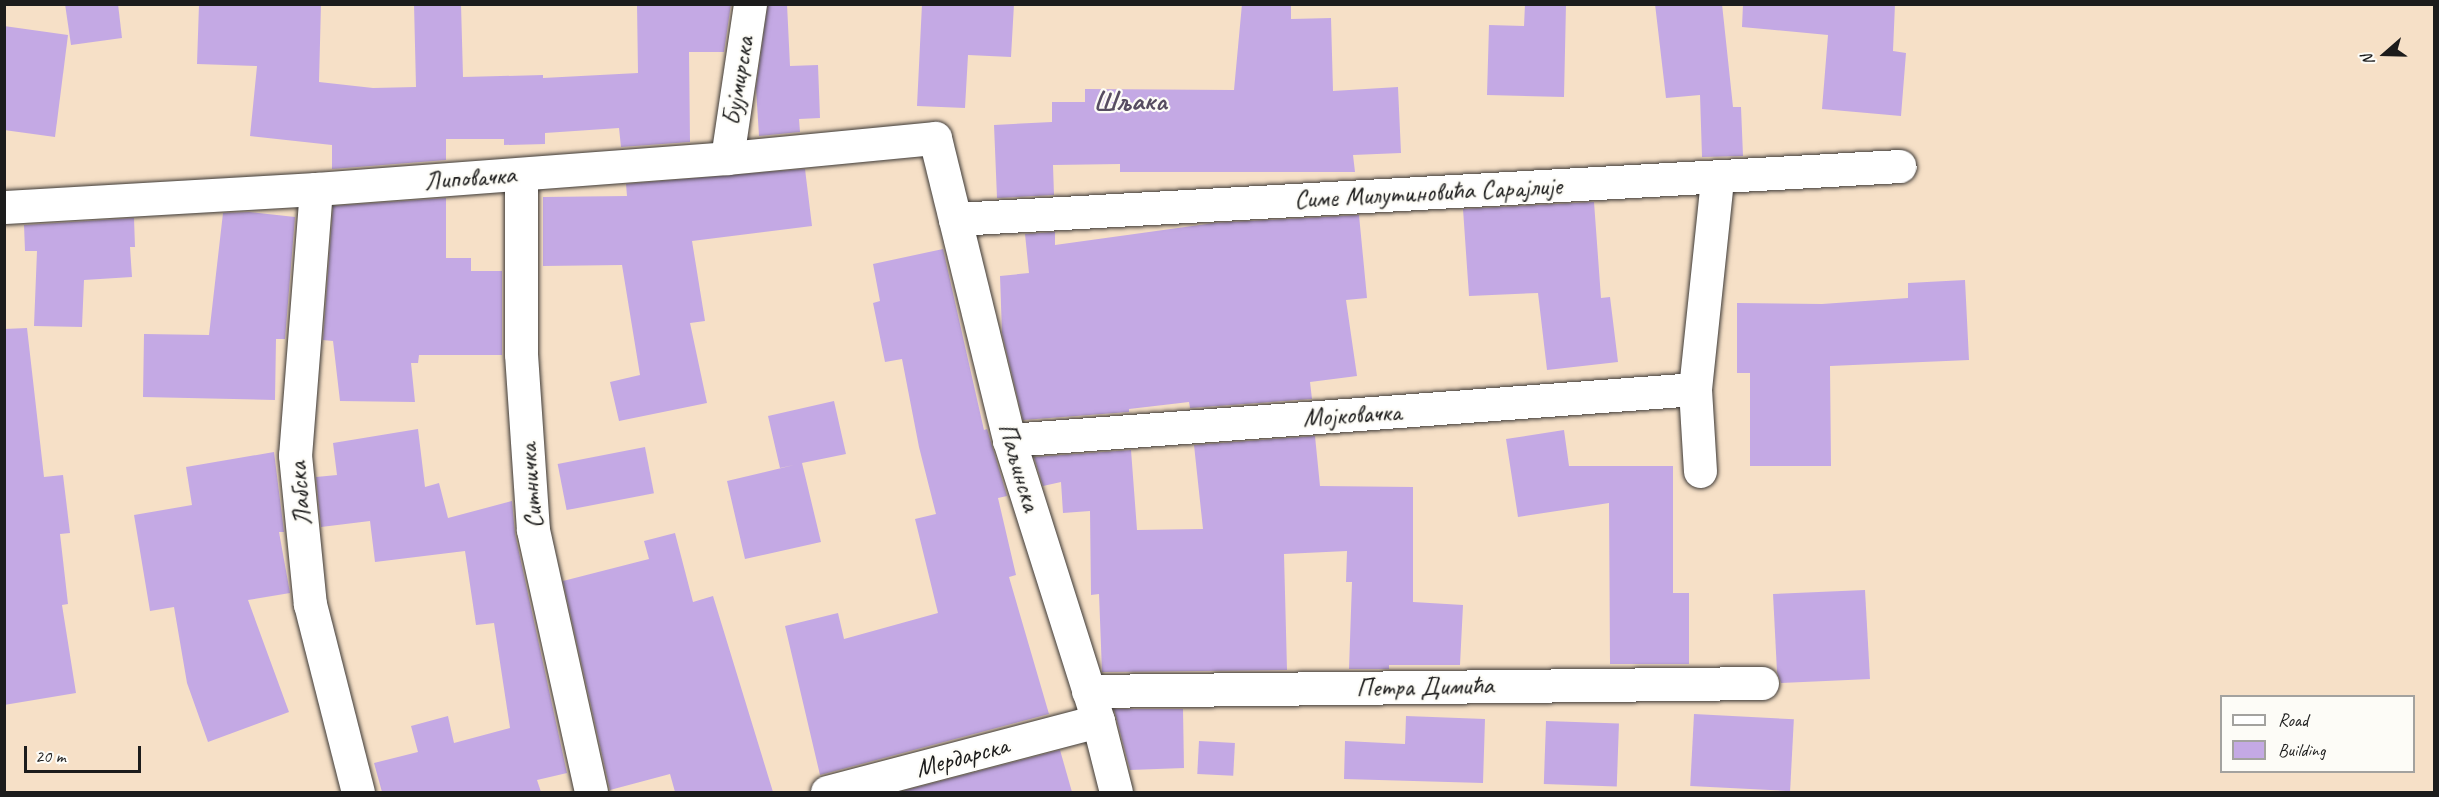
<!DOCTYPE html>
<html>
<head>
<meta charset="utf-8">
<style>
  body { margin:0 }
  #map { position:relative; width:2439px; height:797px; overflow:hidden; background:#f6e0c7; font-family:Caveat,sans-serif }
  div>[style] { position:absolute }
  .building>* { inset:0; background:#c4a9e4; transform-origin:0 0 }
  .roads { filter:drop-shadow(0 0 2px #3d3936) drop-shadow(0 0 2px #3d3936) }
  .minor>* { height:33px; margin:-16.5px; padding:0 16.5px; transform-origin:16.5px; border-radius:16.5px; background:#fff }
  span { translate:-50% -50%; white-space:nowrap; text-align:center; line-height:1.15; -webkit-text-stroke:4.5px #fdfcf7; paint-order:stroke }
  .street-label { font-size:26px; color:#1c1c1c }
  .quarter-label { font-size:28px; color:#574d62; font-weight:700 }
  .frame { position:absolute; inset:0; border:6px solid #1c1c1c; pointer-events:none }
  .legend { position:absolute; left:2220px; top:695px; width:195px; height:78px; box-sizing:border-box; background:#fdfcf7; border:2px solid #a3a29f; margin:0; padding:8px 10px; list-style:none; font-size:18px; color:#1c1c1c }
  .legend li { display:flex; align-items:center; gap:12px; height:30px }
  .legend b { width:30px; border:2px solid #a3a29f }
  .north { position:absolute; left:2355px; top:24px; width:60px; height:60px; -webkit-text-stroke:4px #fdfcf7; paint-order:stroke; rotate:250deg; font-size:16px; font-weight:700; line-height:24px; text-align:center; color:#1c1c1c }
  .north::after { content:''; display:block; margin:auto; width:21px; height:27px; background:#1c1c1c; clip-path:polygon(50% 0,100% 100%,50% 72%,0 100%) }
  .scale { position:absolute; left:24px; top:746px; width:117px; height:27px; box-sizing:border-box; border:3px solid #1c1c1c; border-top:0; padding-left:8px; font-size:18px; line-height:21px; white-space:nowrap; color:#1c1c1c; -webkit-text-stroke:4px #fdfcf7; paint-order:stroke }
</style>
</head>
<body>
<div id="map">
  <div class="building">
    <div style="clip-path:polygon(65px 4px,118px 4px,122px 38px,71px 45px)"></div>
    <div style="clip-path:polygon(199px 4px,321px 4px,319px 82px,373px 88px,416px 87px,414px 4px,461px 4px,463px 77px,543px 75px,543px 78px,638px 73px,637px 4px,731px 4px,724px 52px,689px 52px,690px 142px,621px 147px,619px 128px,545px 133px,545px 144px,504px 145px,504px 139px,446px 139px,446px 160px,332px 169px,332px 145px,250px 136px,257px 66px,197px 64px)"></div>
    <div style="clip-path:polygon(768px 4px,787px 4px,790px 66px,818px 65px,820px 118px,799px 119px,800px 132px,759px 136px,756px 88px)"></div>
    <div style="clip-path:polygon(922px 4px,1014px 4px,1011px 57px,968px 55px,965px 108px,917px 106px)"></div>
    <div style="clip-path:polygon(1242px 4px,1291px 4px,1291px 19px,1331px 18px,1333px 91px,1398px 87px,1401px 153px,1353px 155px,1355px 172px,1120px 172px,1120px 164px,1053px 165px,1054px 195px,997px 198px,994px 125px,1052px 122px,1052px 102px,1085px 102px,1085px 89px,1234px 90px)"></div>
    <div style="clip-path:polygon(1525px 4px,1566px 4px,1564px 97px,1487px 95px,1489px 25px,1524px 26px)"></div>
    <div style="clip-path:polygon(1655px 4px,1722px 4px,1733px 107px,1741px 107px,1743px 156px,1702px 157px,1700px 95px,1666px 98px)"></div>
    <div style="clip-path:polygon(1743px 4px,1895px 4px,1893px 51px,1906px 53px,1901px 116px,1822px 109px,1828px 35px,1742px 27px)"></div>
    <div style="clip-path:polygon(4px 26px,68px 35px,55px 137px,4px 130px)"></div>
    <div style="clip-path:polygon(805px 169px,812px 226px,692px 241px,705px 321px,690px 323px,707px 403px,619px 421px,610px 382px,640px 375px,622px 265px,543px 266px,543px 197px,627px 196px,626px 184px)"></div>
    <div style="clip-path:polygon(446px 198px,446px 258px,471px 258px,471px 271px,502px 271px,502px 355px,419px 355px,418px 363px,411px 363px,415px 402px,340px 401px,333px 341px,323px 340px,333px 206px)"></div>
    <div style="clip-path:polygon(1594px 202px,1601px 298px,1610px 297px,1618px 362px,1547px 370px,1538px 293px,1469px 296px,1463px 209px)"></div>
    <div style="clip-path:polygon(249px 212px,295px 217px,285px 339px,276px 339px,275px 400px,143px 397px,144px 334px,209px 335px,223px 213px)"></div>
    <div style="clip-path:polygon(1359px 215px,1367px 298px,1346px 300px,1357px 376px,1310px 382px,1312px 399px,1190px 408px,1189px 402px,1129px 409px,1129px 412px,1023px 420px,1002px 333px,1000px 276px,1029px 273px,1025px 234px,1055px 232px,1055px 245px,1214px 223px)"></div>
    <div style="clip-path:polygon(134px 218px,135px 247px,130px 247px,132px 277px,84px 280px,82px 327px,34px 326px,37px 251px,25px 251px,24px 225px)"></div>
    <div style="clip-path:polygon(943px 249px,984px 430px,987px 429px,1007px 496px,998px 498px,1016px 575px,1009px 577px,1049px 714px,820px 775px,785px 626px,838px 613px,844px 639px,938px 613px,915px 519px,936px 514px,919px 447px,902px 359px,885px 362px,873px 303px,880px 301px,873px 264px)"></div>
    <div style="clip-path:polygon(1965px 280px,1969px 360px,1830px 366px,1831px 466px,1750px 466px,1750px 373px,1737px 373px,1737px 303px,1822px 304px,1908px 298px,1908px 283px)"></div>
    <div style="clip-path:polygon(27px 328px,44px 477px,63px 475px,70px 533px,60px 534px,68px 604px,62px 605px,76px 693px,4px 705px,4px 329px)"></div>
    <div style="clip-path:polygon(834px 401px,846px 454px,802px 463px,821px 542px,745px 559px,727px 481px,794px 465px,780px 468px,768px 416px)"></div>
    <div style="clip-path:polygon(418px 429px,425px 487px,439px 483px,448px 518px,512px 501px,515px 534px,567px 773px,537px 780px,541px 792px,382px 792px,374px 763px,418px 752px,411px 726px,448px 716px,454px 743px,510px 728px,494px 623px,476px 625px,465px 551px,375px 562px,370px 521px,321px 527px,316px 477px,337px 475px,333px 443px)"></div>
    <div style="clip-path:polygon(1564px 430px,1569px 466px,1673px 466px,1673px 593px,1689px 593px,1689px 664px,1610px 664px,1609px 503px,1518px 517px,1506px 439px)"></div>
    <div style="clip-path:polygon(1315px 436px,1320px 486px,1413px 487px,1413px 602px,1463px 605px,1460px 665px,1389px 665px,1389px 669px,1349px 669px,1352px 582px,1346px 582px,1347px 551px,1284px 554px,1287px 670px,1102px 672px,1099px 594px,1091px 595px,1090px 511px,1063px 513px,1061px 482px,1043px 486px,1034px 457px,1131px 450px,1137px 530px,1203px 529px,1194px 445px)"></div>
    <div style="left:645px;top:447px;width:47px;height:89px;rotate:79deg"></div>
    <div style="clip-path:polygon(274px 452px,284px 532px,279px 532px,290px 593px,248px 600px,289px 712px,208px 742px,187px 683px,174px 607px,150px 611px,134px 515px,192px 505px,186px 467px)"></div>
    <div style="clip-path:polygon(675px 533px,693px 602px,713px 596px,773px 792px,675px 792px,670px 774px,610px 790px,563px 581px,649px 559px,644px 541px)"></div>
    <div style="clip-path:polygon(1865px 590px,1870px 679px,1781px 683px,1777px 672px,1773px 594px)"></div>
    <div style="clip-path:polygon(1114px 709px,1183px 709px,1184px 768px,1130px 770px)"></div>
    <div style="left:1694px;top:714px;width:100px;height:72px;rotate:3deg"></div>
    <div style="clip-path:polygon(1406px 716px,1485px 719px,1483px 783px,1344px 779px,1345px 741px,1405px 744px)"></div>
    <div style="left:1546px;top:721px;width:73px;height:63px;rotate:2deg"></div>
    <div style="left:1199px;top:741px;width:36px;height:33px;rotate:3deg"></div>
    <div style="clip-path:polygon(1060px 750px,1072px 792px,899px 792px)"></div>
  </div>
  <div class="roads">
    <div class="minor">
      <div style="left:727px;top:158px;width:156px;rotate:-81.5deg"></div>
      <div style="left:521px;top:174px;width:180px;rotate:90deg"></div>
      <div style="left:521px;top:354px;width:176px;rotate:86.1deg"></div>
      <div style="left:533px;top:530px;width:268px;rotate:77.5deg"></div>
      <div style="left:316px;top:189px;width:267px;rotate:94.5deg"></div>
      <div style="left:295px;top:455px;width:150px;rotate:84.3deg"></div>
      <div style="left:310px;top:604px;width:194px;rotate:75.7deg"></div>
      <div style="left:4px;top:207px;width:313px;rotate:-3.3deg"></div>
      <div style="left:316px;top:189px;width:412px;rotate:-4.3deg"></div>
      <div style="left:727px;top:158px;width:209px;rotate:-5.5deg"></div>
      <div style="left:935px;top:138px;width:311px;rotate:76.2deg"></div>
      <div style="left:1009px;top:440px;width:295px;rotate:72.4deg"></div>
      <div style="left:1098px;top:721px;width:73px;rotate:75.8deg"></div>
      <div style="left:955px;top:219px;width:946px;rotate:-3.21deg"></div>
      <div style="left:1009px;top:440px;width:688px;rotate:-4.25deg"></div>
      <div style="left:1700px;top:471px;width:82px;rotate:-93.5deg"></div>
      <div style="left:1695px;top:389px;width:212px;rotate:-84deg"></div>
      <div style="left:1088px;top:691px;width:674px;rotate:-0.68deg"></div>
      <div style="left:827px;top:792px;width:280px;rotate:-14.7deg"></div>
    </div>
  </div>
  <div class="street-label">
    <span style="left:738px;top:81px;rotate:-81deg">Бујмирска</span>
    <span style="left:470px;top:178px;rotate:-4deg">Липовачка</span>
    <span style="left:1428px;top:193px;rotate:-3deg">Симе Милутиновића Сарајлије</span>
    <span style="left:1352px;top:415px;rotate:-4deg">Мојковачка</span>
    <span style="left:1019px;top:467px;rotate:73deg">Паљинска</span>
    <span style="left:531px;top:486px;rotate:-95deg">Ситничка</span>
    <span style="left:300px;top:494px;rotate:-95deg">Лабска</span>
    <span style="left:1425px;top:687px;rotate:-1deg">Петра Димића</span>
    <span style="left:962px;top:757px;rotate:-15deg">Мердарска</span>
  </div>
  <div class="quarter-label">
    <span style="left:1130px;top:101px">Шљака</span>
  </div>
  <div class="frame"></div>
  <ul class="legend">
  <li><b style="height:8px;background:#fff"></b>Road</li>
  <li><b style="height:16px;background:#c4a9e4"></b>Building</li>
  </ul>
  <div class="north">N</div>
  <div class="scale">20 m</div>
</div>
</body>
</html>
